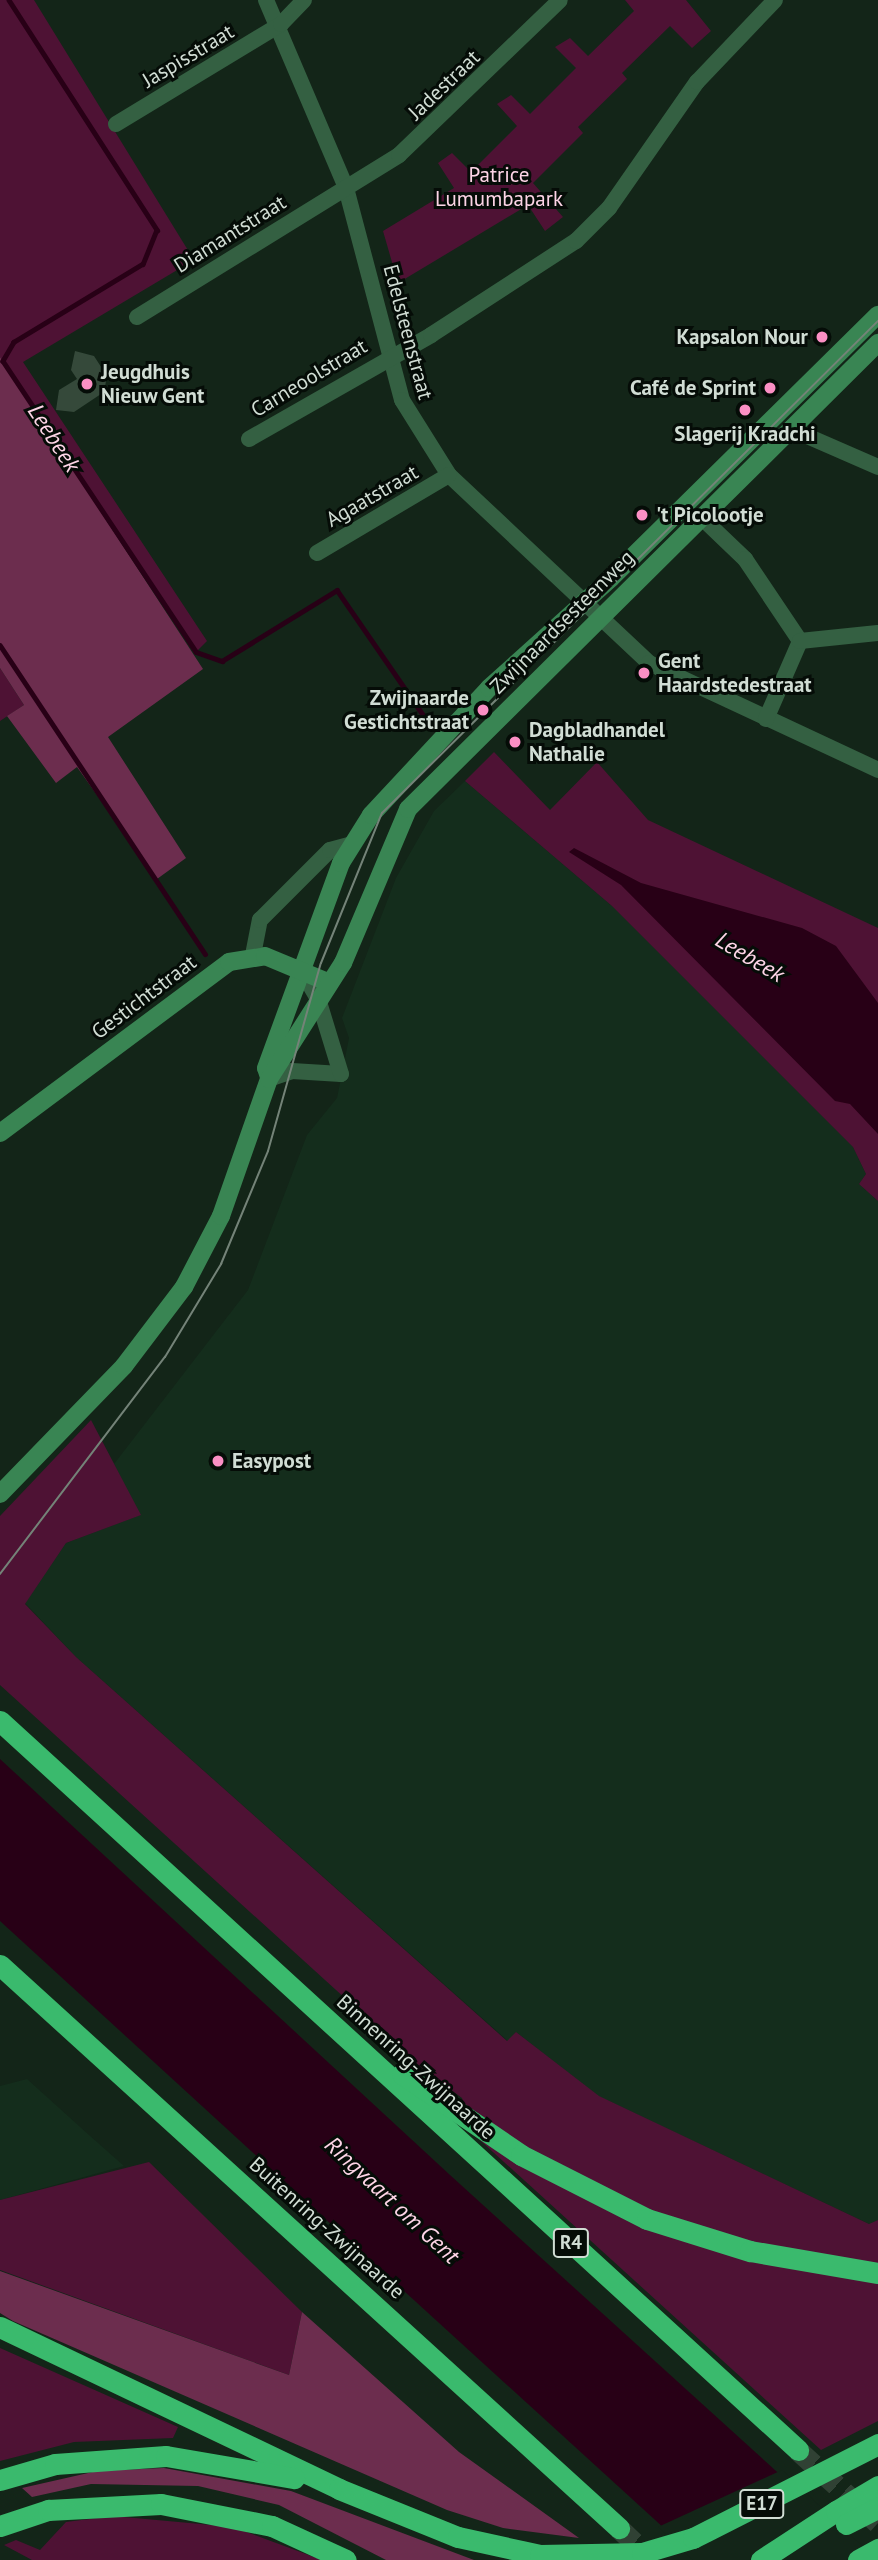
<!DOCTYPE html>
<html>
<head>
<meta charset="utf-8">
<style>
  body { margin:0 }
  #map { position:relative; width:878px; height:2560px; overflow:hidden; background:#132518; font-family:"PT Sans",sans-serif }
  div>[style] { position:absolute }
  .built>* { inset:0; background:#142d1c }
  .green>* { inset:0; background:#4e1234 }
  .forest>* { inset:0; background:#6c2d4e }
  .water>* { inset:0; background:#280016 }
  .pier>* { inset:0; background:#132518 }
  .stream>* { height:4.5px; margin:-2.25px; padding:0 2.25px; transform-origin:2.25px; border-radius:2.25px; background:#280016 }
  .building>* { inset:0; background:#35493a }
  .highway-tunnel>* { height:21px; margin-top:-10.5px; transform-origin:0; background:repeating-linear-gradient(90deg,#304134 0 21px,transparent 0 31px) }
  .street>* { height:16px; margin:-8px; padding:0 8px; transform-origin:8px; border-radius:8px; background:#346042 }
  .secondary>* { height:18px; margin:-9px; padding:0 9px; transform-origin:9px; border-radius:9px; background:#398553 }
  .highway>* { height:21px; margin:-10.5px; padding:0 10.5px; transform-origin:10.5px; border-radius:10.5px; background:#3aba6d }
  .tram>* { height:2px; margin:-1px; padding:0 1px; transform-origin:1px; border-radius:1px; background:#748378 }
  .highway-bridge>* { height:21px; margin:-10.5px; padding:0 10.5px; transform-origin:10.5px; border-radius:10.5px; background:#3aba6d }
  .dots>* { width:19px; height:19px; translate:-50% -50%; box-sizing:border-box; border:4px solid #050c07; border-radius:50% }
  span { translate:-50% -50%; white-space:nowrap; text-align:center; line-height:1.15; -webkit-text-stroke:6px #050c07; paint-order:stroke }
  .shield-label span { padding:2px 5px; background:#050c07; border:2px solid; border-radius:5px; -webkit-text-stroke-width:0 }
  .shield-label { font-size:19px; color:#d1ddd4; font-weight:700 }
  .street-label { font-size:21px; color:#d1ddd4 }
  .park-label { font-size:21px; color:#fdd4e6 }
  .poi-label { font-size:21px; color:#d1ddd4; font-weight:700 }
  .right { translate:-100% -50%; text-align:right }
  .left { translate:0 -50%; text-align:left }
  .water-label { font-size:23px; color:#fed5e7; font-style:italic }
</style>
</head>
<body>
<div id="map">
  <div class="built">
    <div style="clip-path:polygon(465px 781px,612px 906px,853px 1147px,866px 1174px,859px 1184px,878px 1201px,878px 2220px,869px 2224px,598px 2096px,516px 2032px,508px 2041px,76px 1657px,25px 1603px,66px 1543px,140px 1515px,114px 1464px,248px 1290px,307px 1135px,337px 1098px,349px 1038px,342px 1018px,396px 878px,434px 811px)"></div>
    <div style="clip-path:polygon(27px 2079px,89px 2135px,124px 2166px,0 2200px,0 2086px)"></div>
  </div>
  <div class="green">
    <div style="clip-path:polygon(0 0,34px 0,194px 260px,23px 362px,207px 641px,196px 652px,0 357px)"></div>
    <div style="clip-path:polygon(625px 0,686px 0,711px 31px,692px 48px,670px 26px,622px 73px,627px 79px,578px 127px,583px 133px,533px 183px,563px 217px,545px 231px,528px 205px,398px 283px,383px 231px,454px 188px,438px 163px,452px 153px,471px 172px,517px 126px,497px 104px,511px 95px,530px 114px,576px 68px,555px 47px,570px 38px,588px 56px,634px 11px)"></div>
    <div style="clip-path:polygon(0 668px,24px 705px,0 721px)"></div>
    <div style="clip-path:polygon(494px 752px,550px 810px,597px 762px,648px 820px,878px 928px,878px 1201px,859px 1184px,866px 1174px,853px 1147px,612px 906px,465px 781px)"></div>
    <div style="clip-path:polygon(91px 1420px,141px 1515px,66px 1543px,25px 1604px,76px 1657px,507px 2041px,516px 2032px,599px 2096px,869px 2224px,878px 2220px,878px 2421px,821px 2450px,471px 2132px,462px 2098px,423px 2069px,0 1685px,0 1516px)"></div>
    <div style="clip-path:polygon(149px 2162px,302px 2312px,289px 2375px,0 2270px,0 2200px)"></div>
    <div style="clip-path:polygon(0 2348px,178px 2427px,173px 2438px,74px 2442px,0 2461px)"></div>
    <div style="clip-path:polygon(113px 2516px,233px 2527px,322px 2560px,32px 2560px,4px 2545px,16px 2540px,40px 2550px,66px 2522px)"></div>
  </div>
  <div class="forest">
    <div style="clip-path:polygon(0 357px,203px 669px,108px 737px,186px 858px,157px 879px,77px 767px,56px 783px,7px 716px,24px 705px,0 668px)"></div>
    <div style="clip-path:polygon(0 2271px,289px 2375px,302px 2312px,459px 2452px,579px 2538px,503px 2528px,447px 2510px,13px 2321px,0 2313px)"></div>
    <div style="clip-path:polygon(164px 2468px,291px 2491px,474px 2560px,386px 2560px,279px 2505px,198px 2486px,91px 2484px,32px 2497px,22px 2488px,97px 2471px)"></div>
  </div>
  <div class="water">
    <div style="clip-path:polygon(574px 848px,641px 883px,802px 928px,836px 946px,878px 1003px,878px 1134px,850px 1104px,835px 1101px,621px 885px,569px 852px)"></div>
    <div style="clip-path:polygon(0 1759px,450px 2175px,874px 2560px,699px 2560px,381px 2270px,0 1921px)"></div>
  </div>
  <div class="pier">
    <div style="clip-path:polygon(782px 2470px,877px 2560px,693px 2560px,658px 2527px)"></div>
  </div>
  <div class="stream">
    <div style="left:9px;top:0;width:274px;rotate:57.2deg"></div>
    <div style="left:157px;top:230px;width:37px;rotate:112deg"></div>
    <div style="left:143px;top:264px;width:151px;rotate:148.8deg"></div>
    <div style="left:14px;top:342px;width:22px;rotate:120deg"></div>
    <div style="left:3px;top:361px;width:349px;rotate:56.4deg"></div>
    <div style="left:196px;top:652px;width:28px;rotate:19deg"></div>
    <div style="left:222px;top:661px;width:135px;rotate:-31.7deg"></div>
    <div style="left:337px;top:590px;width:157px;rotate:55.4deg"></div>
    <div style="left:0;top:645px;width:371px;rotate:56.4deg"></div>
  </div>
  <div class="building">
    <div style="clip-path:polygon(75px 351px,94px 356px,107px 376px,104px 392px,74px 412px,56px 410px,59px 390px,77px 379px,71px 370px)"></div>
  </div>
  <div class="highway-tunnel">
    <div style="left:798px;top:2450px;width:108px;rotate:42.4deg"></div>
    <div style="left:619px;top:2528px;width:47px;rotate:43.3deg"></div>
  </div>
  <div class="street">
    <div style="left:266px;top:0;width:204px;rotate:66.9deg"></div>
    <div style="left:346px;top:188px;width:219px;rotate:75.2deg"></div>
    <div style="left:402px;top:400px;width:89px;rotate:57.9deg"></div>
    <div style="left:449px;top:475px;width:274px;rotate:43.2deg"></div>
    <div style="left:649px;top:663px;width:253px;rotate:25deg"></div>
    <div style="left:116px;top:124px;width:193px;rotate:-31.2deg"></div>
    <div style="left:281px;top:24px;width:33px;rotate:-46deg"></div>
    <div style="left:137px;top:317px;width:308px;rotate:-31.7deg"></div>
    <div style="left:399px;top:155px;width:223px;rotate:-43.9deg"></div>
    <div style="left:791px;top:429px;width:95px;rotate:23.6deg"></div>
    <div style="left:249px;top:439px;width:210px;rotate:-29.7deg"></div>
    <div style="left:431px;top:335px;width:173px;rotate:-33deg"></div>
    <div style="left:576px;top:241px;width:47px;rotate:-45deg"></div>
    <div style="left:609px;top:208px;width:154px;rotate:-55.1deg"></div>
    <div style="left:697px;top:82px;width:113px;rotate:-46.4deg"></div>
    <div style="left:701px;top:517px;width:61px;rotate:43.7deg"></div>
    <div style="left:745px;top:559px;width:99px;rotate:56.1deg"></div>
    <div style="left:317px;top:553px;width:153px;rotate:-30.6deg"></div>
    <div style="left:766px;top:719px;width:85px;rotate:-66.4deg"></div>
    <div style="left:800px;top:641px;width:78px;rotate:-5.9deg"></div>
    <div style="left:253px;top:955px;width:36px;rotate:-79deg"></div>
    <div style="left:260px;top:920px;width:99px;rotate:-45deg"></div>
    <div style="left:330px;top:850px;width:23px;rotate:-15deg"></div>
    <div style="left:269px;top:1079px;width:24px;rotate:-19deg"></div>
    <div style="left:292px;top:1071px;width:49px;rotate:3.5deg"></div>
    <div style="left:341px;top:1074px;width:78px;rotate:-107deg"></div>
    <div style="left:318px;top:999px;width:34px;rotate:-120deg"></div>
  </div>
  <div class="secondary">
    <div style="left:269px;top:1077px;width:9px;rotate:-108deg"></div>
    <div style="left:266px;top:1068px;width:218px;rotate:-69.9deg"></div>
    <div style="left:341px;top:863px;width:57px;rotate:-58deg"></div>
    <div style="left:371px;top:815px;width:173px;rotate:-47.1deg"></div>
    <div style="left:489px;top:688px;width:164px;rotate:-42deg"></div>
    <div style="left:611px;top:578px;width:375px;rotate:-44.6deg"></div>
    <div style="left:0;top:1133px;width:286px;rotate:-36.7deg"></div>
    <div style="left:229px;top:962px;width:36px;rotate:-9deg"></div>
    <div style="left:265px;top:956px;width:70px;rotate:22.6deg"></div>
    <div style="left:0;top:1494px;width:178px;rotate:-45.9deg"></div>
    <div style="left:124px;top:1366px;width:99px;rotate:-52.8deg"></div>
    <div style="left:184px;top:1287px;width:80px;rotate:-62.5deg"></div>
    <div style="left:221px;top:1216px;width:145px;rotate:-70.7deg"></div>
    <div style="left:269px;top:1079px;width:138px;rotate:-57.5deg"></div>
    <div style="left:343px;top:963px;width:167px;rotate:-67.1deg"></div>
    <div style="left:408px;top:809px;width:662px;rotate:-44.76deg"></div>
  </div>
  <div class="highway">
    <div style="left:0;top:1721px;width:1081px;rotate:42.41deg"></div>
    <div style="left:0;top:1965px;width:837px;rotate:42.29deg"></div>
    <div style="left:402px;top:2074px;width:144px;rotate:34.2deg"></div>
    <div style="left:521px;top:2155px;width:141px;rotate:26.9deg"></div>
    <div style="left:647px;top:2219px;width:108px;rotate:17.3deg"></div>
    <div style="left:750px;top:2251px;width:130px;rotate:9.8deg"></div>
    <div style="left:0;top:2327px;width:376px;rotate:25.5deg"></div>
    <div style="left:339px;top:2489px;width:128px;rotate:22deg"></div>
    <div style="left:458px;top:2537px;width:84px;rotate:12.4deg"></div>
    <div style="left:540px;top:2555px;width:102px;rotate:-1.1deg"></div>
    <div style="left:0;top:2480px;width:57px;rotate:-16.2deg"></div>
    <div style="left:55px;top:2464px;width:111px;rotate:-4.1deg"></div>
    <div style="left:166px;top:2456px;width:130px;rotate:9.8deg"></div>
    <div style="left:0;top:2526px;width:51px;rotate:-18.4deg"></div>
    <div style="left:48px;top:2510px;width:113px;rotate:-3deg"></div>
    <div style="left:161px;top:2504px;width:113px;rotate:11.2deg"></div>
    <div style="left:272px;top:2526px;width:81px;rotate:24.7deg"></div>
    <div style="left:761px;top:2560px;width:90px;rotate:-33.2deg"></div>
    <div style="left:858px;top:2560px;width:23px;rotate:-29deg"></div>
  </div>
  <div class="tram">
    <div style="left:0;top:1574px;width:273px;rotate:-52.8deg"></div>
    <div style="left:165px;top:1357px;width:109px;rotate:-58.9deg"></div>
    <div style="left:221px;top:1264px;width:122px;rotate:-67.4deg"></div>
    <div style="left:268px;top:1151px;width:195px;rotate:-74.3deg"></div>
    <div style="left:321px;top:963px;width:162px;rotate:-67.9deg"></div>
    <div style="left:382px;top:813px;width:699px;rotate:-44.77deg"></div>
  </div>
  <div class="highway-bridge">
    <div style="left:836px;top:2511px;width:49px;rotate:-30.8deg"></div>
    <div style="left:846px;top:2524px;width:36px;rotate:-27deg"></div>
    <div style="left:642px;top:2553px;width:53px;rotate:-16.4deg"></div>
    <div style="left:693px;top:2538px;width:208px;rotate:-26.9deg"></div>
  </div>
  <div class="dots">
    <div style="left:822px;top:337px;background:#fb8fc4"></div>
    <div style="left:87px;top:384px;background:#fb8fc4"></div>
    <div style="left:770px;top:388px;background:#fb8fc4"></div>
    <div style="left:745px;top:410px;background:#fb8fc4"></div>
    <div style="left:642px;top:515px;background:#fb8fc4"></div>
    <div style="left:644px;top:673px;background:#fb8fc4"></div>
    <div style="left:483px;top:710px;background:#fb8fc4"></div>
    <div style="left:515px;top:742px;background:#fb8fc4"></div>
    <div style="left:218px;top:1461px;background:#fb8fc4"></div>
  </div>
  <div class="shield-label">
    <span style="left:571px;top:2243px">R4</span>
    <span style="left:762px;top:2504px">E17</span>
  </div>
  <div class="street-label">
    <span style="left:188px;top:56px;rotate:-31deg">Jaspisstraat</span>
    <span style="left:444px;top:85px;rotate:-44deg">Jadestraat</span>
    <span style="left:230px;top:234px;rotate:-32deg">Diamantstraat</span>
    <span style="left:408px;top:332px;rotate:75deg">Edelsteenstraat</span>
    <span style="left:309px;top:378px;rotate:-31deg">Carneoolstraat</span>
    <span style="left:372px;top:496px;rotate:-30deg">Agaatstraat</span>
    <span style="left:562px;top:622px;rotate:-45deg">Zwijnaardsesteenweg</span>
    <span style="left:144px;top:997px;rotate:-37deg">Gestichtstraat</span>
    <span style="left:416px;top:2067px;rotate:42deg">Binnenring-Zwijnaarde</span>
    <span style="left:327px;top:2228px;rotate:42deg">Buitenring-Zwijnaarde</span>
  </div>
  <div class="park-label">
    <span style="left:499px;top:187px">Patrice<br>Lumumbapark</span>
  </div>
  <div class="poi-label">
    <span class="right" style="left:808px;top:337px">Kapsalon Nour</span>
    <span class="left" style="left:101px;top:384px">Jeugdhuis<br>Nieuw Gent</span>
    <span class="right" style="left:756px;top:388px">Café de Sprint</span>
    <span style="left:745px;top:434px">Slagerij Kradchi</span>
    <span class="left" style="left:656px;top:515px">'t Picolootje</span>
    <span class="left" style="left:658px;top:673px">Gent<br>Haardstedestraat</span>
    <span class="right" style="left:469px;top:710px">Zwijnaarde<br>Gestichtstraat</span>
    <span class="left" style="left:529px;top:742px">Dagbladhandel<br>Nathalie</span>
    <span class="left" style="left:232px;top:1461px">Easypost</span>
  </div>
  <div class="water-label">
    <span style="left:54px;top:438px;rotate:57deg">Leebeek</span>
    <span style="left:750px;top:957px;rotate:31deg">Leebeek</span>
    <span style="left:392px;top:2200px;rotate:43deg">Ringvaart om Gent</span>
  </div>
</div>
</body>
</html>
